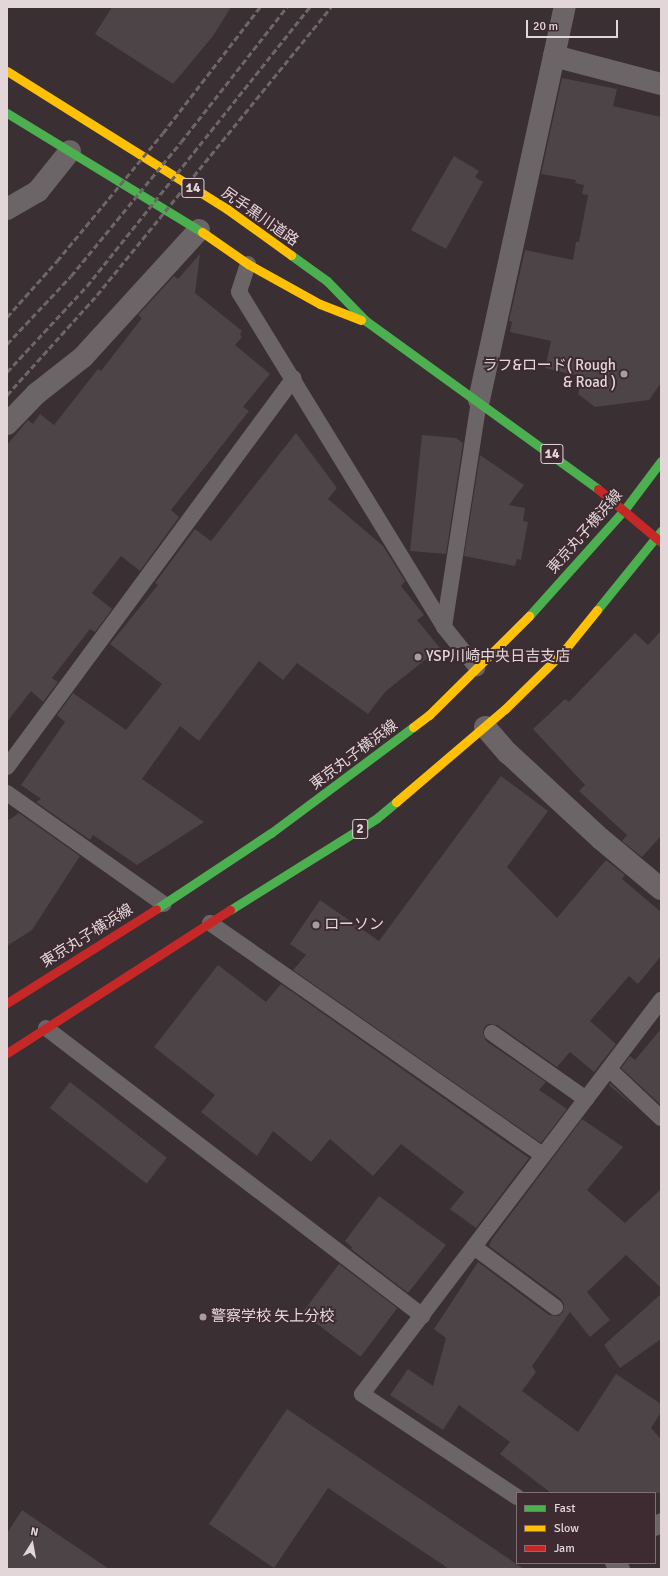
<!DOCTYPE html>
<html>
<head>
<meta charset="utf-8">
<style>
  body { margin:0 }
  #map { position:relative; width:668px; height:1576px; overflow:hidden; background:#3a2f32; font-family:Signika,"Noto Sans JP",sans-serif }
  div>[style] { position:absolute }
  .building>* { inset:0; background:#4d4447; transform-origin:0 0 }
  .lane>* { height:16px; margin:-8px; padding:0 8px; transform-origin:8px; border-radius:8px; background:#6b6567 }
  .street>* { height:22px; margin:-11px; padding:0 11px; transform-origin:11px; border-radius:11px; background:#6b6567 }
  .fast>* { height:9px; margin:-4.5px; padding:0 4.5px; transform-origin:4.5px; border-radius:4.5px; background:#4caf50 }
  .slow>* { height:9px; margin:-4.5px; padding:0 4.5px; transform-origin:4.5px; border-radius:4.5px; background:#ffc107 }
  .jam>* { height:9px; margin:-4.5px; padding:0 4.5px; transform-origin:4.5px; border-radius:4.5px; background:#c62828 }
  .rail>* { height:3px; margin-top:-1.5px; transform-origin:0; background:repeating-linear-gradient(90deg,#6d6668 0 6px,transparent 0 9px) }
  .dots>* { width:11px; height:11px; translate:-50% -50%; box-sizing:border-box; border:2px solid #3e2b31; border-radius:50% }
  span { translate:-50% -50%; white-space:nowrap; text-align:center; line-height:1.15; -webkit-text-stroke:4px #3e2b31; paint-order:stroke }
  .shield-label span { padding:1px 3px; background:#3e2b31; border:1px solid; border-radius:3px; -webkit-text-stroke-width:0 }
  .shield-label { font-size:14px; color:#e2d6d9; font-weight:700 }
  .street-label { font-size:15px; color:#e2d6d9 }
  .poi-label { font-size:15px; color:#e2d6d9 }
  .right { translate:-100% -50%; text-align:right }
  .left { translate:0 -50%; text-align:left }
  .frame { position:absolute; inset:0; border:8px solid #e2d6d9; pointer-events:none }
  .legend { position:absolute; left:516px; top:1492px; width:140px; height:72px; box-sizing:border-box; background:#3e2b31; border:1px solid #806f74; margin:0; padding:5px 7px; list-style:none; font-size:12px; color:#e2d6d9 }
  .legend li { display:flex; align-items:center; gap:8px; height:20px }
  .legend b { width:20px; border:1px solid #806f74 }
  .north { position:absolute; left:12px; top:1524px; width:40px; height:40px; -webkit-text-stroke:3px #3e2b31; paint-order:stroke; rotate:11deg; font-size:11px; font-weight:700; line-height:16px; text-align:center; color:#e2d6d9 }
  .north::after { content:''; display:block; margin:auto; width:14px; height:18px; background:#e2d6d9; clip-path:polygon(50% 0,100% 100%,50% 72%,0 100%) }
  .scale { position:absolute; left:526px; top:20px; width:92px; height:18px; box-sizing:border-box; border:2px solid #e2d6d9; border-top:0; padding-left:5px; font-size:12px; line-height:14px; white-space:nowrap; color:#e2d6d9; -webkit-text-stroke:3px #3e2b31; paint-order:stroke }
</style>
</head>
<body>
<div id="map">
  <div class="building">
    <div style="clip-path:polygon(112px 7px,231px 7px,213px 36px,173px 84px,95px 34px)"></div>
    <div style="clip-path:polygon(562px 78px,617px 89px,613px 106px,661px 117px,661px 383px,649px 400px,595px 407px,578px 394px,583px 377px,545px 368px,551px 341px,510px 332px,512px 322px,509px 321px,525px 250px,573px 260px,576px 242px,579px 242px,588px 195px,582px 194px,584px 185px,575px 183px,576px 180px,541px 174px)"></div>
    <div style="clip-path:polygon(454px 156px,479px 171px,475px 177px,483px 182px,446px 249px,411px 230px)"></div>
    <div style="clip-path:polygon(200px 254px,195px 293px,242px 331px,240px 334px,242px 337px,235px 345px,270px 374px,243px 407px,249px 411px,171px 510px,179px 517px,140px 571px,121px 556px,92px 593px,112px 609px,95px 632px,90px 629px,52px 678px,58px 682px,43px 702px,31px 691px,7px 722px,7px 445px,28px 420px,33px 424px,40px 414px,54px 425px,98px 369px,101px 371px,142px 318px,138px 315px,174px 276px,178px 279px)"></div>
    <div style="clip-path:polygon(296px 433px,337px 488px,328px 499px,383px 546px,405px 581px,401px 586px,424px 615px,417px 620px,440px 648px,386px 691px,368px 714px,297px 663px,283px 680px,259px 661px,199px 741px,180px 726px,142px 779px,204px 822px,137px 865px,93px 835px,90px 840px,36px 802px,41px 799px,21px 785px,65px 722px,57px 715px,73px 693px,126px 730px,162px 684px,110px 644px,158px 585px,155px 583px,195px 529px,211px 541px)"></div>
    <div style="clip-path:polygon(422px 435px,456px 438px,463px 443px,446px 554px,410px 551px)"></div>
    <div style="clip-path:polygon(480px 455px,524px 485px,509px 505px,525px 508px,523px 521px,528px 522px,521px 560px,517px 559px,515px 566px,464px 556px)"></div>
    <div style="clip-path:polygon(661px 631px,661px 836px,642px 857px,622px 841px,627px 835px,579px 791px,585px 785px,533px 729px,565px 699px,569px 702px,635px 633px,648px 645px)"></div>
    <div style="clip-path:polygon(501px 776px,548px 811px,507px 867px,557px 918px,606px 860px,625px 875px,622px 879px,661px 912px,661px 956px,638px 984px,629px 976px,590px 1021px,616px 1044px,594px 1072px,570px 1052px,557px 1067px,497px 1025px,488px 1024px,484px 1028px,483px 1033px,486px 1041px,546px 1082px,539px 1090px,567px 1109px,541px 1143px,293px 970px,306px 955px,290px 944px,320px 900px,379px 941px)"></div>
    <div style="clip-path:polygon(19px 813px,80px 856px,32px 930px,7px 946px,7px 821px)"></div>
    <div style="clip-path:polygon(218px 965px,266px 1002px,281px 984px,529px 1158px,476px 1228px,450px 1209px,464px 1192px,401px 1144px,373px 1176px,330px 1139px,311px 1162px,273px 1131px,257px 1156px,201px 1112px,215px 1095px,154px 1047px)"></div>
    <div style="clip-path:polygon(661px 1029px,661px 1105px,621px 1068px,630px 1056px,635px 1060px)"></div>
    <div style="left:70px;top:1082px;width:123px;height:33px;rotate:38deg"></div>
    <div style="clip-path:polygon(610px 1083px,637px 1109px,609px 1085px)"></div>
    <div style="clip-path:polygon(582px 1119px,623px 1147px,587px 1190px,625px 1223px,661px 1189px,661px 1288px,626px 1255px,587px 1292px,610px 1320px,590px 1337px,570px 1312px,532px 1366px,536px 1372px,522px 1391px,578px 1432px,616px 1374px,661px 1404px,661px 1412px,651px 1428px,661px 1439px,661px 1493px,551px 1493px,500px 1454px,510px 1442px,459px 1405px,443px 1430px,390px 1395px,408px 1369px,433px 1386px,446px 1338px,434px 1329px,478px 1262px,549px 1315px,558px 1316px,563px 1312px,564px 1304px,561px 1299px,489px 1246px,492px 1239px)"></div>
    <div style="clip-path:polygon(379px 1196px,446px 1245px,408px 1293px,351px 1249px,352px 1247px,345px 1241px)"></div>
    <div style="left:339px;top:1264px;width:73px;height:61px;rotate:37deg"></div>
    <div style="clip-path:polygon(661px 1294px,661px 1339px,620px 1368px,604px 1345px)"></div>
    <div style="clip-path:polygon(287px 1409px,524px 1569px,449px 1569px,328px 1488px,274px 1568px,209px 1524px)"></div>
    <div style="clip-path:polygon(22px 1510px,109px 1569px,7px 1569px,7px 1533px)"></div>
  </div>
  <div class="lane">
    <div style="left:248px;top:264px;width:29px;rotate:108deg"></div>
    <div style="left:239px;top:292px;width:393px;rotate:58.5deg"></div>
    <div style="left:444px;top:627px;width:53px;rotate:51.2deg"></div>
    <div style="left:444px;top:627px;width:230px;rotate:-81.2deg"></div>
    <div style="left:7px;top:767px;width:483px;rotate:-53.6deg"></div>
    <div style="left:7px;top:793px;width:192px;rotate:35.3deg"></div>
    <div style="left:210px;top:923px;width:405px;rotate:34.9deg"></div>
    <div style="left:46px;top:1028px;width:474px;rotate:37.4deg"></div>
    <div style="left:492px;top:1033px;width:115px;rotate:35.1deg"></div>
    <div style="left:610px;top:1070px;width:70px;rotate:43.3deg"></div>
    <div style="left:474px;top:1247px;width:101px;rotate:36.5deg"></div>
    <div style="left:517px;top:1497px;width:186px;rotate:-146.4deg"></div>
    <div style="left:362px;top:1394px;width:495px;rotate:-52.8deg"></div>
    <div style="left:655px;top:1528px;width:9px;rotate:-49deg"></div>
    <div style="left:613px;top:1563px;width:11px;rotate:34deg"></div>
  </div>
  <div class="street">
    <div style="left:554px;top:56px;width:111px;rotate:14.7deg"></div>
    <div style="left:7px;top:209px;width:36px;rotate:-30deg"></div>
    <div style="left:38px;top:191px;width:51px;rotate:-51.3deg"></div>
    <div style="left:479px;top:400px;width:402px;rotate:-77.7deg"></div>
    <div style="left:7px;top:424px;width:42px;rotate:-46deg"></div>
    <div style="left:36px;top:394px;width:60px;rotate:-38.2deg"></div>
    <div style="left:83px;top:357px;width:172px;rotate:-47.6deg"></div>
    <div style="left:485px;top:727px;width:35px;rotate:49deg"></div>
    <div style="left:508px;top:753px;width:127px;rotate:42.8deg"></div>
    <div style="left:601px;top:839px;width:78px;rotate:39.8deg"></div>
  </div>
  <div class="fast">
    <div style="left:7px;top:113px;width:228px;rotate:31.4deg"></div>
    <div style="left:291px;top:255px;width:44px;rotate:35.8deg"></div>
    <div style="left:327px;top:281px;width:56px;rotate:45.7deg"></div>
    <div style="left:366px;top:321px;width:286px;rotate:35.9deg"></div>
    <div style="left:597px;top:610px;width:102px;rotate:-51deg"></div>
    <div style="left:529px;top:616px;width:144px;rotate:-48.1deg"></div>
    <div style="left:625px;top:509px;width:60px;rotate:-53.1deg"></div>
    <div style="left:156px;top:909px;width:138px;rotate:-33.5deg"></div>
    <div style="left:271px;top:833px;width:177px;rotate:-36.7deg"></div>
    <div style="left:230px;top:910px;width:173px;rotate:-32deg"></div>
    <div style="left:377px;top:818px;width:25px;rotate:-40deg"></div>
  </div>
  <div class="slow">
    <div style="left:7px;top:71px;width:260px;rotate:32.1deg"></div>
    <div style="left:227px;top:209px;width:79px;rotate:35.7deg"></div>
    <div style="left:202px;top:232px;width:56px;rotate:34.8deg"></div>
    <div style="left:248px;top:264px;width:82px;rotate:29.1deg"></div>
    <div style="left:320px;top:304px;width:44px;rotate:21.3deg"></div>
    <div style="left:413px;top:727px;width:20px;rotate:-37deg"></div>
    <div style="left:429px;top:715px;width:141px;rotate:-44.7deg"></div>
    <div style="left:396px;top:802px;width:143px;rotate:-40.5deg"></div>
    <div style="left:505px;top:709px;width:81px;rotate:-44.5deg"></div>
    <div style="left:563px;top:652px;width:54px;rotate:-51deg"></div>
  </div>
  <div class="jam">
    <div style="left:598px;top:489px;width:82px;rotate:40.1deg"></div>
    <div style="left:7px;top:1003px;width:176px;rotate:-32.2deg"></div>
    <div style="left:7px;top:1053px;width:265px;rotate:-32.7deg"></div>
  </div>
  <div class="rail">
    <div style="left:7px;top:317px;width:75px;rotate:-48.2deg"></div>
    <div style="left:57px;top:261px;width:166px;rotate:-50.4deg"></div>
    <div style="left:163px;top:133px;width:159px;rotate:-52.4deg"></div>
    <div style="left:7px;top:344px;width:93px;rotate:-46.7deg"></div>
    <div style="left:71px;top:276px;width:173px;rotate:-50.6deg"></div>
    <div style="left:181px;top:142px;width:172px;rotate:-51.9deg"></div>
    <div style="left:7px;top:372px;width:117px;rotate:-47.1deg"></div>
    <div style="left:87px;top:286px;width:357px;rotate:-51.4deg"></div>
    <div style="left:7px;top:395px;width:135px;rotate:-48deg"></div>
    <div style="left:97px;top:295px;width:371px;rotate:-50.9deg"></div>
  </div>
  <div class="dots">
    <div style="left:624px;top:374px;background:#a79c9f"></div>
    <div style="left:418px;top:657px;background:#a79c9f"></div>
    <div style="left:316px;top:925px;background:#a79c9f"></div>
    <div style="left:203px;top:1317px;background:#a79c9f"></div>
  </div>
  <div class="shield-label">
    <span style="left:193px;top:188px">14</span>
    <span style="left:552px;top:454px">14</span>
    <span style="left:360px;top:829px">2</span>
  </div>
  <div class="street-label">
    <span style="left:260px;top:217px;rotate:35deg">尻手黒川道路</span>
    <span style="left:585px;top:532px;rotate:-49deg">東京丸子横浜線</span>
    <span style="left:354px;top:755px;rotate:-37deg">東京丸子横浜線</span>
    <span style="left:87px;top:936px;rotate:-32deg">東京丸子横浜線</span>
  </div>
  <div class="poi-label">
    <span class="right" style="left:616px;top:374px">ラフ&amp;ロード( Rough<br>&amp; Road )</span>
    <span class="left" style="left:426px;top:657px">YSP川崎中央日吉支店</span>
    <span class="left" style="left:324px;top:925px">ローソン</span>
    <span class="left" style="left:211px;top:1317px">警察学校 矢上分校</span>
  </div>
  <div class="frame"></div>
  <ul class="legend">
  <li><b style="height:5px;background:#4caf50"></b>Fast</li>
  <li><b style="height:5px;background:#ffc107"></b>Slow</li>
  <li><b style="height:5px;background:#c62828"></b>Jam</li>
  </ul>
  <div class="north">N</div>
  <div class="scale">20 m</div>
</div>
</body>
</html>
